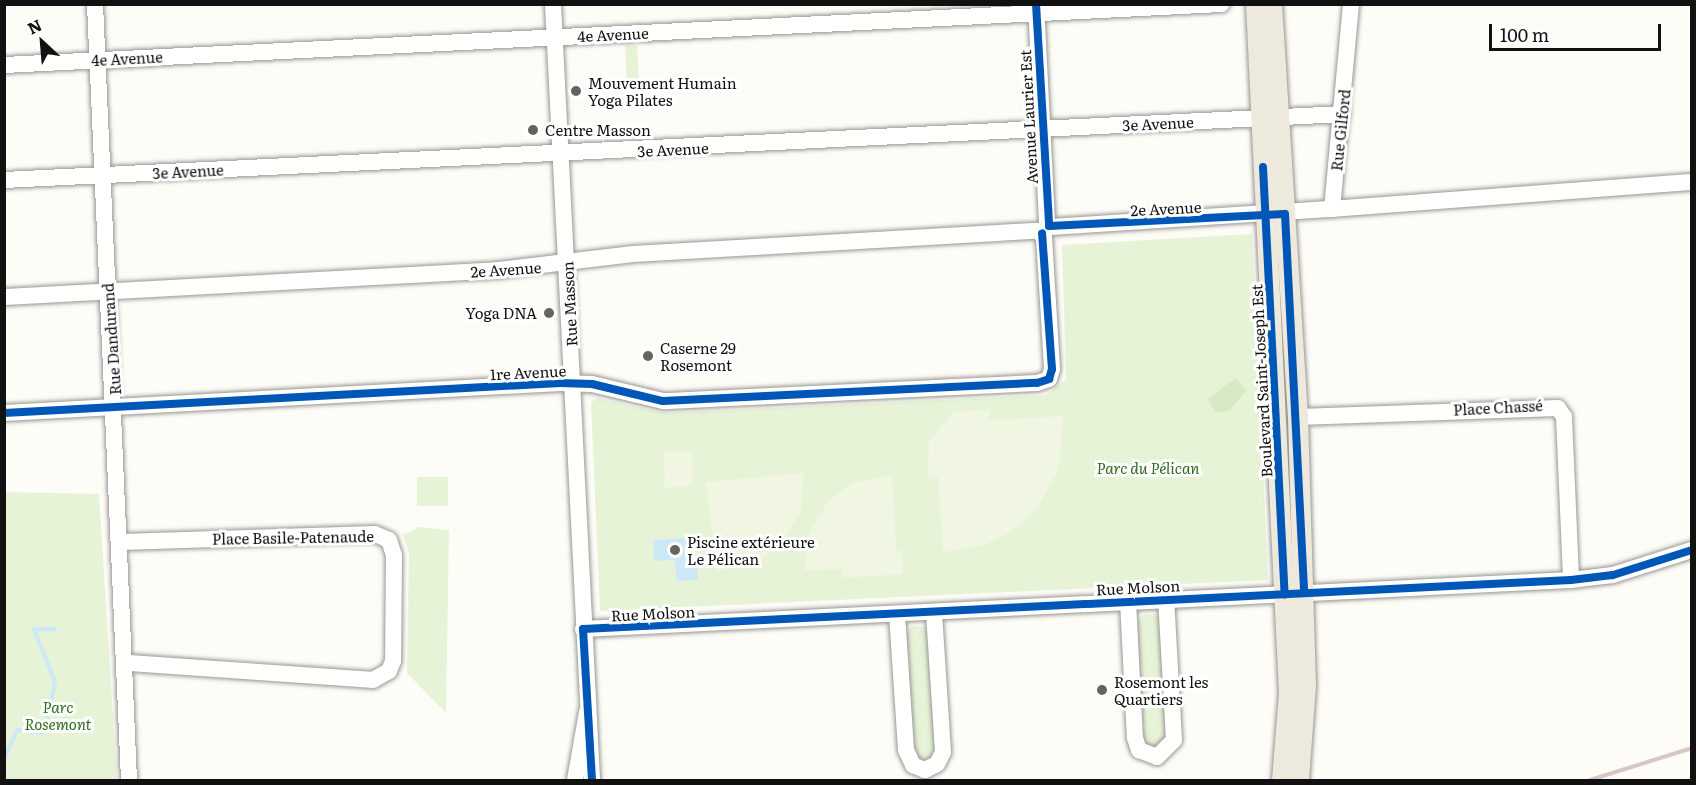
<!DOCTYPE html>
<html>
<head>
<meta charset="utf-8">
<style>
  body { margin:0 }
  #map { position:relative; width:1696px; height:785px; overflow:hidden; background:#fdfcf7; font-family:Literata,serif }
  div>[style] { position:absolute }
  .green>* { inset:0; background:#e7f3d7; transform-origin:0 0 }
  .forest>* { inset:0; background:#d8eac5 }
  .pitch>* { inset:0; background:#f0f6e1; transform-origin:0 0 }
  .water>* { inset:0; background:#cde8f7 }
  .stream>* { height:4px; margin:-2px; padding:0 2px; transform-origin:2px; border-radius:2px; background:#cde8f7 }
  .roads { filter:drop-shadow(0 0 2px #979795) drop-shadow(0 0 2px #979795) }
  .minor>* { height:16px; margin:-8px; padding:0 8px; transform-origin:8px; border-radius:8px; background:#fffffe }
  .major>* { height:20px; margin:-10px; padding:0 10px; transform-origin:10px; border-radius:10px; background:#ede9dc }
  .rail>* { height:4px; margin:-2px; padding:0 2px; transform-origin:2px; border-radius:2px; background:#d9c6c7 }
  .cycleway>* { height:8px; margin:-4px; padding:0 4px; transform-origin:4px; border-radius:4px; background:#0057b8 }
  .dots>* { width:16px; height:16px; translate:-50% -50%; box-sizing:border-box; border:3px solid #fff; border-radius:50% }
  span { translate:-50% -50%; white-space:nowrap; text-align:center; line-height:1.15; -webkit-text-stroke:6px #fff; paint-order:stroke }
  .street-label { font-size:15px; color:#111 }
  .poi-label { font-size:15px; color:#111 }
  .left { translate:0 -50%; text-align:left }
  .right { translate:-100% -50%; text-align:right }
  .park-label { font-size:15px; color:#2f6b1f; font-style:italic }
  .frame { position:absolute; inset:0; border:6px solid #111; pointer-events:none }
  .north { position:absolute; left:12px; top:12px; width:60px; height:60px; -webkit-text-stroke:4px #fff; paint-order:stroke; rotate:334deg; font-size:16px; font-weight:700; line-height:24px; text-align:center; color:#111 }
  .north::after { content:''; display:block; margin:auto; width:21px; height:27px; background:#111; clip-path:polygon(50% 0,100% 100%,50% 72%,0 100%) }
  .scale { position:absolute; left:1489px; top:24px; width:172px; height:27px; box-sizing:border-box; border:3px solid #111; border-top:0; padding-left:8px; font-size:18px; line-height:21px; white-space:nowrap; color:#111; -webkit-text-stroke:4px #fff; paint-order:stroke }
</style>
</head>
<body>
<div id="map">
  <div class="green">
    <div style="left:637px;top:45px;width:44px;height:12px;rotate:87deg"></div>
    <div style="clip-path:polygon(1252px 234px,1268px 580px,600px 611px,591px 402px,597px 398px,664px 413px,1046px 395px,1066px 379px,1062px 245px)"></div>
    <div style="left:417px;top:477px;width:31px;height:29px"></div>
    <div style="clip-path:polygon(5px 492px,99px 494px,117px 780px,5px 780px)"></div>
    <div style="clip-path:polygon(419px 527px,449px 530px,446px 713px,407px 673px,409px 553px,403px 535px)"></div>
    <div style="clip-path:polygon(1155px 614px,1160px 619px,1167px 741px,1160px 750px,1143px 743px,1136px 624px,1143px 615px)"></div>
    <div style="clip-path:polygon(928px 627px,937px 749px,928px 762px,914px 758px,906px 633px,912px 626px)"></div>
  </div>
  <div class="forest">
    <div style="clip-path:polygon(1236px 378px,1246px 391px,1229px 411px,1216px 413px,1207px 399px)"></div>
  </div>
  <div class="pitch">
    <div style="clip-path:polygon(989px 410px,989px 421px,1063px 416px,1059px 468px,1039px 506px,1011px 532px,983px 546px,943px 552px,938px 477px,929px 477px,928px 442px,954px 412px)"></div>
    <div style="left:691px;top:451px;width:35px;height:28px;rotate:87deg"></div>
    <div style="clip-path:polygon(804px 473px,801px 510px,784px 540px,759px 561px,717px 571px,706px 482px)"></div>
    <div style="clip-path:polygon(892px 475px,896px 551px,902px 551px,903px 574px,843px 578px,842px 569px,804px 570px,809px 533px,828px 501px,852px 483px)"></div>
  </div>
  <div class="water">
    <div style="clip-path:polygon(695px 537px,698px 580px,676px 581px,675px 560px,654px 561px,653px 540px)"></div>
  </div>
  <div class="stream">
    <div style="left:4px;top:759px;width:32px;rotate:-66deg"></div>
    <div style="left:17px;top:730px;width:24px;rotate:7deg"></div>
    <div style="left:41px;top:733px;width:8px;rotate:-50deg"></div>
    <div style="left:46px;top:727px;width:46px;rotate:-78.7deg"></div>
    <div style="left:55px;top:682px;width:57px;rotate:-111.6deg"></div>
    <div style="left:34px;top:629px;width:21px"></div>
  </div>
  <div class="roads">
    <div class="minor">
      <div style="left:95px;top:4px;width:777px;rotate:87.49deg"></div>
      <div style="left:553px;top:4px;width:777px;rotate:87.12deg"></div>
      <div style="left:1036px;top:4px;width:220px;rotate:87.1deg"></div>
      <div style="left:1047px;top:224px;width:5px;rotate:37deg"></div>
      <div style="left:1051px;top:227px;width:282px;rotate:-3.7deg"></div>
      <div style="left:1332px;top:209px;width:206px;rotate:-84.7deg"></div>
      <div style="left:4px;top:65px;width:1219px;rotate:-2.87deg"></div>
      <div style="left:4px;top:180px;width:1340px;rotate:-2.82deg"></div>
      <div style="left:1332px;top:209px;width:361px;rotate:-4.3deg"></div>
      <div style="left:4px;top:297px;width:496px;rotate:-3.1deg"></div>
      <div style="left:499px;top:270px;width:135px;rotate:-6.8deg"></div>
      <div style="left:633px;top:254px;width:406px;rotate:-3.3deg"></div>
      <div style="left:1038px;top:231px;width:8px;rotate:45deg"></div>
      <div style="left:1044px;top:237px;width:132px;rotate:86.5deg"></div>
      <div style="left:1052px;top:369px;width:10px;rotate:107deg"></div>
      <div style="left:1049px;top:379px;width:13px;rotate:162deg"></div>
      <div style="left:1037px;top:383px;width:374px;rotate:177.2deg"></div>
      <div style="left:663px;top:401px;width:73px;rotate:-166.5deg"></div>
      <div style="left:592px;top:384px;width:32px;rotate:-178deg"></div>
      <div style="left:560px;top:383px;width:557px;rotate:176.91deg"></div>
      <div style="left:1298px;top:417px;width:260px;rotate:-2deg"></div>
      <div style="left:1558px;top:408px;width:11px;rotate:56deg"></div>
      <div style="left:1564px;top:417px;width:163px;rotate:87.5deg"></div>
      <div style="left:121px;top:542px;width:254px;rotate:-1.8deg"></div>
      <div style="left:375px;top:534px;width:15px;rotate:23deg"></div>
      <div style="left:389px;top:540px;width:16px;rotate:72deg"></div>
      <div style="left:394px;top:555px;width:106px;rotate:90.5deg"></div>
      <div style="left:393px;top:661px;width:11px;rotate:112deg"></div>
      <div style="left:389px;top:671px;width:18px;rotate:151deg"></div>
      <div style="left:373px;top:680px;width:247px;rotate:-176deg"></div>
      <div style="left:1128px;top:601px;width:137px;rotate:87.1deg"></div>
      <div style="left:1135px;top:738px;width:13px;rotate:72deg"></div>
      <div style="left:1139px;top:750px;width:19px;rotate:21deg"></div>
      <div style="left:1157px;top:757px;width:24px;rotate:-45deg"></div>
      <div style="left:1174px;top:740px;width:141px;rotate:-93.2deg"></div>
      <div style="left:897px;top:614px;width:136px;rotate:86.2deg"></div>
      <div style="left:906px;top:750px;width:17px;rotate:65deg"></div>
      <div style="left:913px;top:765px;width:13px;rotate:23deg"></div>
      <div style="left:925px;top:770px;width:13px;rotate:-27deg"></div>
      <div style="left:937px;top:764px;width:13px;rotate:-63deg"></div>
      <div style="left:943px;top:752px;width:140px;rotate:-93.7deg"></div>
      <div style="left:583px;top:629px;width:989px;rotate:-2.84deg"></div>
      <div style="left:1571px;top:580px;width:42px;rotate:-6.8deg"></div>
      <div style="left:1613px;top:575px;width:83px;rotate:-17.6deg"></div>
      <div style="left:575px;top:780px;width:69px;rotate:-80deg"></div>
    </div>
    <div class="major">
      <div style="left:1256px;top:4px;width:690px;rotate:87.26deg"></div>
      <div style="left:1289px;top:693px;width:87px;rotate:94.6deg"></div>
      <div style="left:1272px;top:4px;width:414px;rotate:86.4deg"></div>
      <div style="left:1298px;top:417px;width:269px;rotate:88.3deg"></div>
      <div style="left:1306px;top:686px;width:94px;rotate:94.3deg"></div>
    </div>
  </div>
  <div class="rail">
    <div style="left:1590px;top:780px;width:107px;rotate:-17.4deg"></div>
  </div>
  <div class="cycleway">
    <div style="left:1036px;top:4px;width:222px;rotate:86.6deg"></div>
    <div style="left:1049px;top:226px;width:236px;rotate:-2.9deg"></div>
    <div style="left:1285px;top:214px;width:378px;rotate:87.1deg"></div>
    <div style="left:1263px;top:167px;width:428px;rotate:87.1deg"></div>
    <div style="left:4px;top:413px;width:557px;rotate:-3.09deg"></div>
    <div style="left:560px;top:383px;width:32px;rotate:2deg"></div>
    <div style="left:592px;top:384px;width:73px;rotate:13.5deg"></div>
    <div style="left:663px;top:401px;width:374px;rotate:-2.8deg"></div>
    <div style="left:1037px;top:383px;width:13px;rotate:-18deg"></div>
    <div style="left:1049px;top:379px;width:10px;rotate:-73deg"></div>
    <div style="left:1052px;top:369px;width:136px;rotate:-94.2deg"></div>
    <div style="left:592px;top:780px;width:151px;rotate:-93.4deg"></div>
    <div style="left:583px;top:629px;width:989px;rotate:-2.84deg"></div>
    <div style="left:1571px;top:580px;width:42px;rotate:-6.8deg"></div>
    <div style="left:1613px;top:575px;width:83px;rotate:-17.6deg"></div>
  </div>
  <div class="dots">
    <div style="left:576px;top:91px;background:#646362"></div>
    <div style="left:533px;top:130px;background:#646362"></div>
    <div style="left:549px;top:313px;background:#646362"></div>
    <div style="left:648px;top:356px;background:#646362"></div>
    <div style="left:675px;top:550px;background:#646362"></div>
    <div style="left:1102px;top:690px;background:#646362"></div>
  </div>
  <div class="street-label">
    <span style="left:613px;top:34px;rotate:-3deg">4e Avenue</span>
    <span style="left:127px;top:58px;rotate:-3deg">4e Avenue</span>
    <span style="left:1028px;top:117px;rotate:-93deg">Avenue Laurier Est</span>
    <span style="left:1158px;top:123px;rotate:-3deg">3e Avenue</span>
    <span style="left:1340px;top:130px;rotate:-84deg">Rue Gilford</span>
    <span style="left:673px;top:149px;rotate:-3deg">3e Avenue</span>
    <span style="left:188px;top:171px;rotate:-3deg">3e Avenue</span>
    <span style="left:1166px;top:208px;rotate:-3deg">2e Avenue</span>
    <span style="left:506px;top:269px;rotate:-4deg">2e Avenue</span>
    <span style="left:569px;top:304px;rotate:-93deg">Rue Masson</span>
    <span style="left:111px;top:339px;rotate:-94deg">Rue Dandurand</span>
    <span style="left:528px;top:372px;rotate:-3deg">1re Avenue</span>
    <span style="left:1261px;top:381px;rotate:-93deg">Boulevard Saint-Joseph Est</span>
    <span style="left:1498px;top:407px;rotate:-3deg">Place Chassé</span>
    <span style="left:293px;top:537px;rotate:-1deg">Place Basile-Patenaude</span>
    <span style="left:1138px;top:587px;rotate:-3deg">Rue Molson</span>
    <span style="left:653px;top:613px;rotate:-3deg">Rue Molson</span>
  </div>
  <div class="poi-label">
    <span class="left" style="left:588px;top:91px">Mouvement Humain<br>Yoga Pilates</span>
    <span class="left" style="left:545px;top:130px">Centre Masson</span>
    <span class="right" style="left:537px;top:313px">Yoga DNA</span>
    <span class="left" style="left:660px;top:356px">Caserne 29<br>Rosemont</span>
    <span class="left" style="left:687px;top:550px">Piscine extérieure<br>Le Pélican</span>
    <span class="left" style="left:1114px;top:690px">Rosemont les<br>Quartiers</span>
  </div>
  <div class="park-label">
    <span style="left:1148px;top:468px">Parc du Pélican</span>
    <span style="left:58px;top:715px">Parc<br>Rosemont</span>
  </div>
  <div class="frame"></div>
  <div class="north">N</div>
  <div class="scale">100 m</div>
</div>
</body>
</html>
